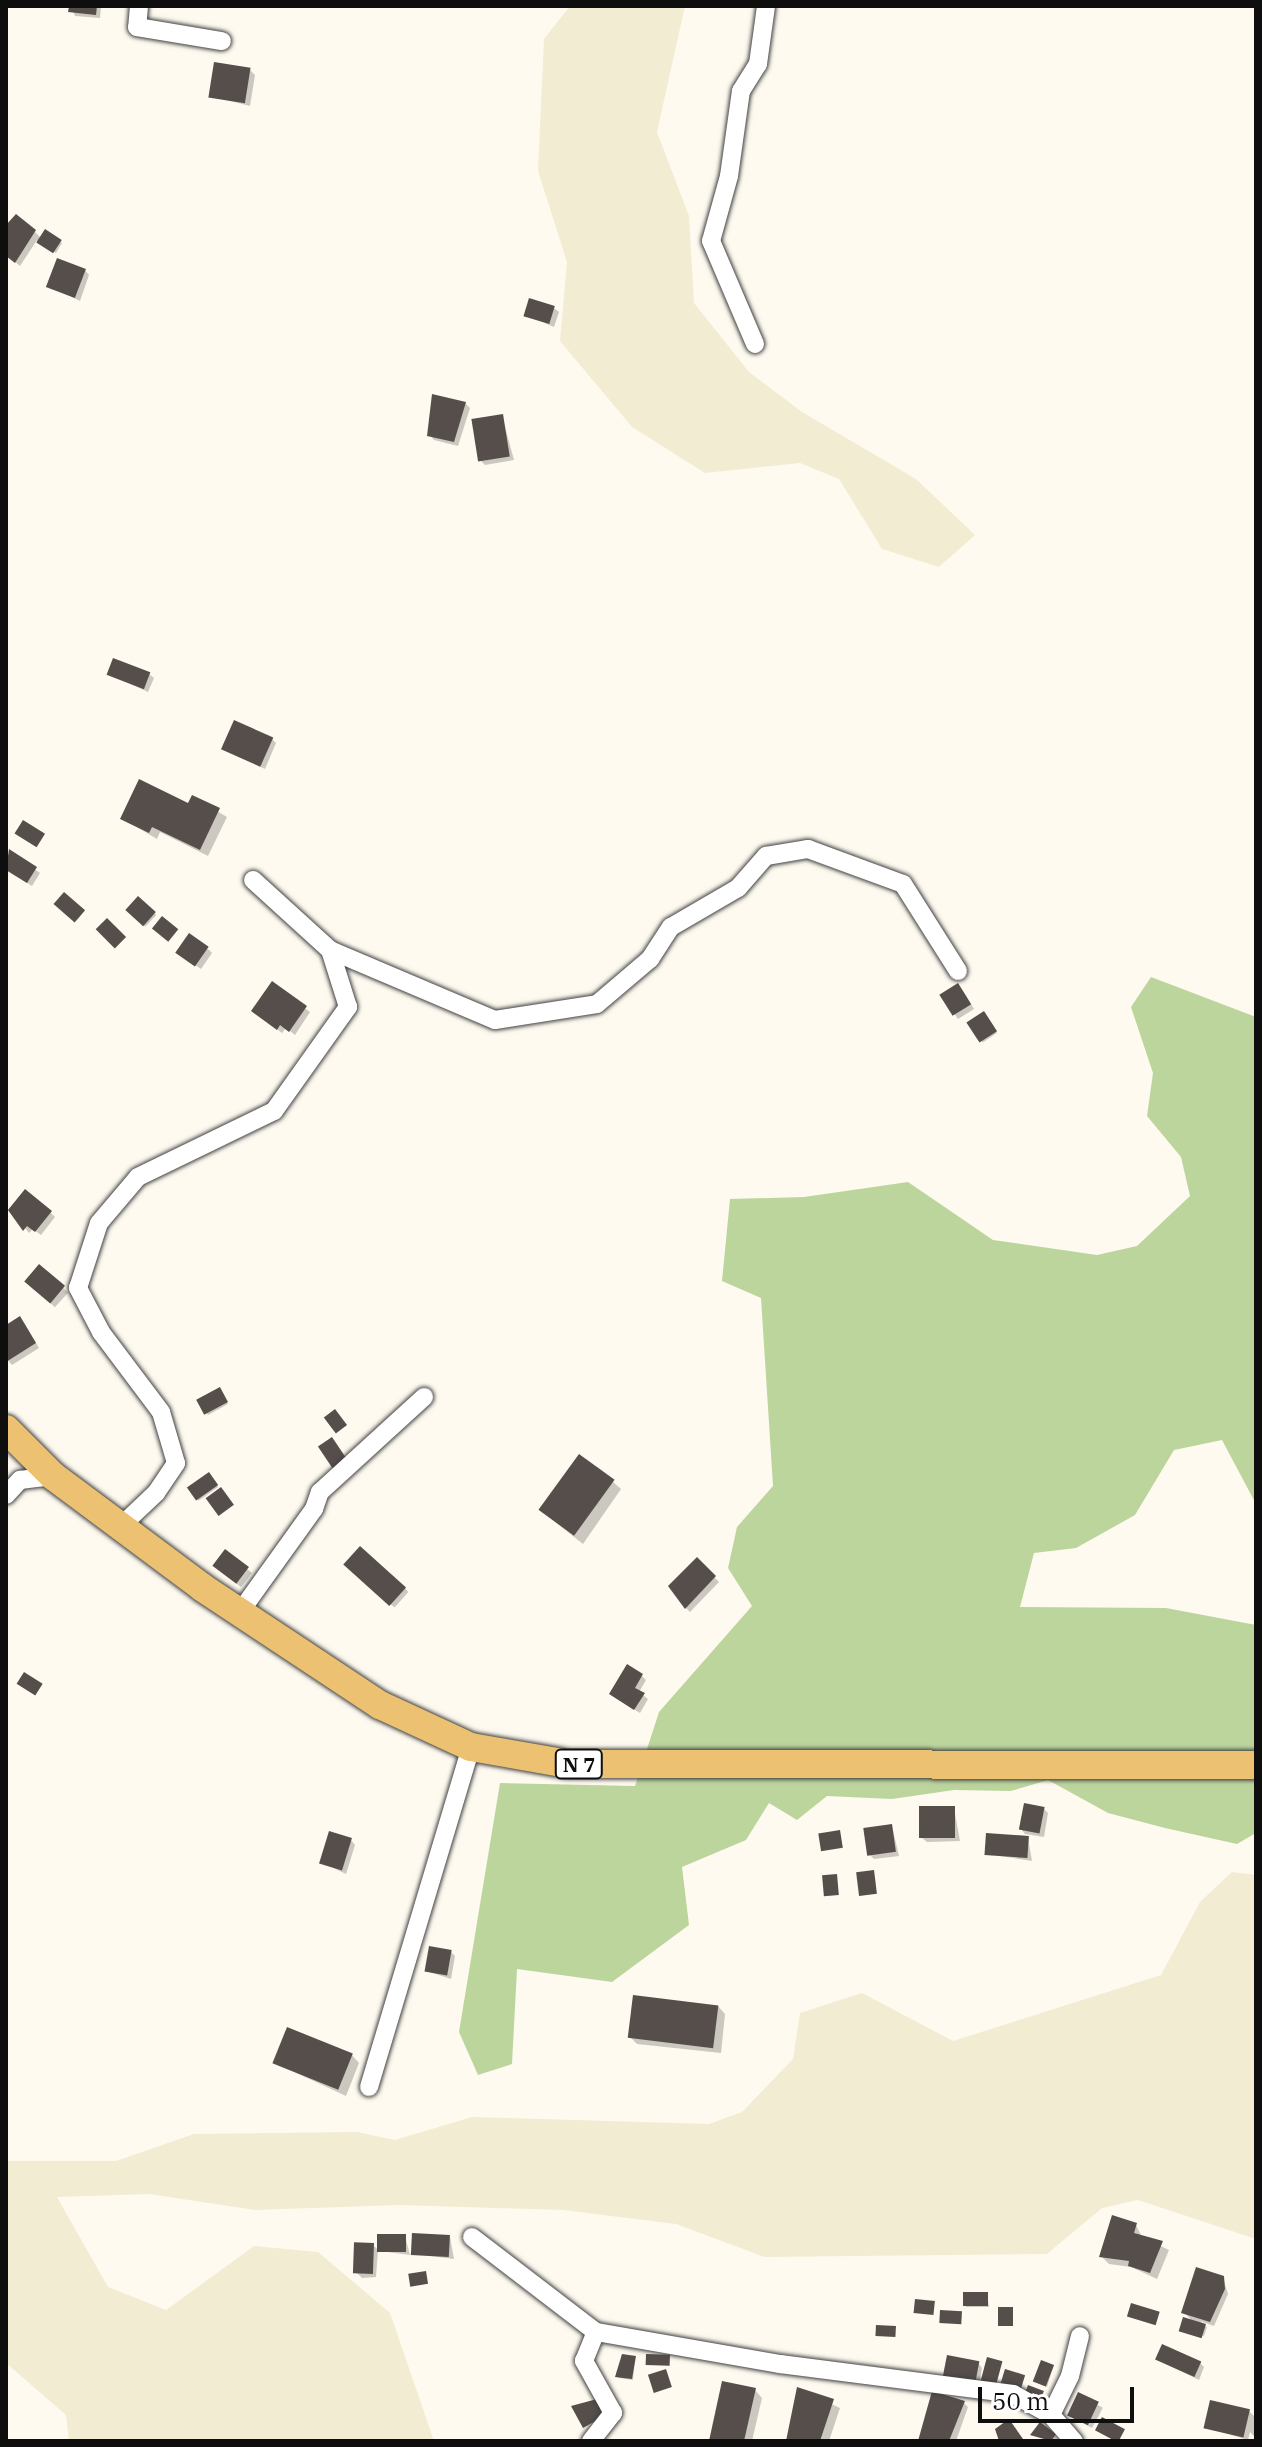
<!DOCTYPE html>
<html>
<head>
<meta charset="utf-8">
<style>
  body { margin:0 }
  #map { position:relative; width:1262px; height:2447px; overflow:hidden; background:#fefaf0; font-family:"IBM Plex Serif",serif }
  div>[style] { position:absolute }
  .farmland>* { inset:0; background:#f2ecd2 }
  .forest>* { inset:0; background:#bcd59d }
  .shadow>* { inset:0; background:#0003; transform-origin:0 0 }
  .building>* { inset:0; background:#564e4b; transform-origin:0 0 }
  .roads { filter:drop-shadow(0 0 2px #414141) drop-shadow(0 0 2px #414141) }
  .minor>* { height:18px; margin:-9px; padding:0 9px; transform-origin:9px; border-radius:9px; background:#fff }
  .primary>* { height:28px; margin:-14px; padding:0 14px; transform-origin:14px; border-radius:14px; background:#ecc172 }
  span { translate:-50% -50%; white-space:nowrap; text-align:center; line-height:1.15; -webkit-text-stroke:8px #fff; paint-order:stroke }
  .shield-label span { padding:2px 6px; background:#fff; border:2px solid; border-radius:6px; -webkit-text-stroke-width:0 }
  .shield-label { font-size:20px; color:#0e0e0e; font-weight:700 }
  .frame { position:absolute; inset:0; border:8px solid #0e0e0e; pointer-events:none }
  .scale { position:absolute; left:978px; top:2387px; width:156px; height:36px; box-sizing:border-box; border:4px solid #0e0e0e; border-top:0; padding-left:10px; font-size:24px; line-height:28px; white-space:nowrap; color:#0e0e0e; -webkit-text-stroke:6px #fff; paint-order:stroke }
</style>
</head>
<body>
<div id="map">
  <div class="farmland">
    <div style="clip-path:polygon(570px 6px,685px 6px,657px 132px,689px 216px,694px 303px,749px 372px,802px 412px,916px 479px,975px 535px,939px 567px,882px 549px,839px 479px,800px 463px,705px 473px,632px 427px,560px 341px,567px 262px,538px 171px,544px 39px)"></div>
    <div style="clip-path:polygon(1232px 1872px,1256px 1875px,1256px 2239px,1138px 2200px,1102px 2208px,1047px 2254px,765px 2257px,676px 2224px,563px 2210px,399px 2205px,255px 2210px,149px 2194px,57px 2197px,108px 2287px,166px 2310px,254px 2246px,318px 2252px,390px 2313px,434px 2441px,69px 2441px,66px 2415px,6px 2363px,6px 2161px,116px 2161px,194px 2134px,357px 2132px,395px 2140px,472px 2117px,709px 2124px,742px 2112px,793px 2059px,800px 2013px,862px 1993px,953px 2041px,1161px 1975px,1200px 1902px)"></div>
  </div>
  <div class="forest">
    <div style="clip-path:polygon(1151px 977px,1256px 1017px,1256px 1504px,1222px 1440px,1174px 1450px,1135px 1515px,1076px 1548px,1034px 1553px,1020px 1607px,1166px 1608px,1256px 1625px,1256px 1833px,1237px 1844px,1165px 1828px,1108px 1813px,1048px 1780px,1011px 1791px,954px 1790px,892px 1799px,827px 1796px,797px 1820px,769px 1803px,746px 1840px,682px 1867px,689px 1925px,612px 1982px,517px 1969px,512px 2064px,478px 2075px,459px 2032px,500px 1783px,635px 1786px,659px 1712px,752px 1606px,728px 1568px,737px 1527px,773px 1486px,761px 1298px,722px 1281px,730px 1199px,804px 1197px,908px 1182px,993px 1240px,1097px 1255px,1137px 1246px,1190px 1196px,1181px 1157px,1147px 1116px,1153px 1073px,1131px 1007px)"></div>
  </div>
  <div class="shadow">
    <div style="clip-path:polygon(71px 6px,101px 6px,100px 18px,75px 16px)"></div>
    <div style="clip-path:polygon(250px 70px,255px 75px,250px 106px,210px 96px)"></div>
    <div style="clip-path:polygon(6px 228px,35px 232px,41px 238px,45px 231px,62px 243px,56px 253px,37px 240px,20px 266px,6px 254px)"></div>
    <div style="clip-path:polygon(85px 270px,89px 275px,80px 301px,49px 286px)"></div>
    <div style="clip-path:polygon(554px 308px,559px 312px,554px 327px,526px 315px)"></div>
    <div style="clip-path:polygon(465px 403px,470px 408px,458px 446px,434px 440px,430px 435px)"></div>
    <div style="clip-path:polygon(502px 416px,514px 460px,485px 465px,480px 460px)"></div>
    <div style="clip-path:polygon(109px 674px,149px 674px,154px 678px,148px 692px)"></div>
    <div style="clip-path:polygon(272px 739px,276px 743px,265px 769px,224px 749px)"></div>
    <div style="clip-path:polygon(193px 797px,227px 817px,208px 856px,160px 832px,157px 839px,123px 819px,189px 805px)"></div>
    <div style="clip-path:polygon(10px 852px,40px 873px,32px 886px,6px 870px)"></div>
    <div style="left:138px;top:898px;width:25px;height:16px;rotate:43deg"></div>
    <div style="clip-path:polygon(208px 949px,212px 953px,201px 969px,182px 956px)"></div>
    <div style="clip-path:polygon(272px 984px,310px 1012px,295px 1035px,286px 1028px,282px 1033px,258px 1015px)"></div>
    <div style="clip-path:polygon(962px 990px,974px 1009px,958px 1019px,942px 996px)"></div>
    <div style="left:984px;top:1014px;width:23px;height:17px;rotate:56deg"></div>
    <div style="clip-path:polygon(11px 1210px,50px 1212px,55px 1217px,41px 1235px,33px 1229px,29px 1233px)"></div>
    <div style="left:40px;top:1267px;width:38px;height:20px;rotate:42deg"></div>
    <div style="clip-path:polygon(24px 1323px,39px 1348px,12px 1365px,6px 1358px,6px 1327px)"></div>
    <div style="clip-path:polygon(221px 1392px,228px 1404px,208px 1415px,207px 1414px)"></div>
    <div style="left:209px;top:1474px;width:16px;height:24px;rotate:55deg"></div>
    <div style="clip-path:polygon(613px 1482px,621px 1489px,583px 1544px,540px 1510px)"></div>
    <div style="left:361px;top:1549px;width:64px;height:21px;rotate:42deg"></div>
    <div style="clip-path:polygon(697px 1560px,719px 1582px,690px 1612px,686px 1608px)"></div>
    <div style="clip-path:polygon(247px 1569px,252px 1573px,241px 1587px,219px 1570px)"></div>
    <div style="clip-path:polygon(642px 1676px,646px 1680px,639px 1692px,648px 1699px,640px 1713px,616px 1698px)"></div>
    <div style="clip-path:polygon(954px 1808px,960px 1841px,927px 1842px,922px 1838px)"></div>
    <div style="clip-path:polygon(1044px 1809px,1048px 1813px,1044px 1837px,1025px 1834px,1021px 1829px)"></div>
    <div style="clip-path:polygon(892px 1826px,899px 1856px,874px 1859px,869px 1854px)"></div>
    <div style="clip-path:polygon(1028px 1838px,1032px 1861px,987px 1854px)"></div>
    <div style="clip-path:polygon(351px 1840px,355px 1845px,346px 1874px,321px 1862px)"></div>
    <div style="clip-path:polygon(451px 1952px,455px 1956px,451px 1979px,426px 1971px)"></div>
    <div style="clip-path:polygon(718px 2006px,725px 2014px,721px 2053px,637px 2044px,630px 2037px)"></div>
    <div style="clip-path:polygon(352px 2055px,359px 2063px,346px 2096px,275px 2063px)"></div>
    <div style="clip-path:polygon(1136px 2225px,1142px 2237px,1169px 2250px,1157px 2279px,1131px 2267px,1109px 2264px,1102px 2257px)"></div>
    <div style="clip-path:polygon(405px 2236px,410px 2255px,379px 2251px)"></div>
    <div style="clip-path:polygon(450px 2237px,454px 2259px,414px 2254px)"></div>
    <div style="clip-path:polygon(373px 2245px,378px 2250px,376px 2277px,362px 2278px,357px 2273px)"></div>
    <div style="clip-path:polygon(1223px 2278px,1228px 2294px,1214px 2326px,1200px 2321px,1207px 2327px,1204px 2336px,1182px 2330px,1194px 2323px,1184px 2312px)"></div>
    <div style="clip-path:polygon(987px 2294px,989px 2307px,965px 2307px)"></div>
    <div style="clip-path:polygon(635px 2358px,633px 2380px,619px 2378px,617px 2376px)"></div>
    <div style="clip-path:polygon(1158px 2360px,1199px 2362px,1204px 2367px,1199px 2380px)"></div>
    <div style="clip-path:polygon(978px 2363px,982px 2368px,979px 2386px,950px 2380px)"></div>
    <div style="clip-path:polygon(1053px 2367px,1047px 2387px,1037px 2383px)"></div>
    <div style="clip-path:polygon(799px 2389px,840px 2408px,829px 2441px,788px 2441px)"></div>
    <div style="clip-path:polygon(755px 2390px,762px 2398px,752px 2441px,711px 2441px)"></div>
    <div style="left:1079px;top:2395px;width:27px;height:23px;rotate:28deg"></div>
    <div style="clip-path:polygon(964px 2403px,968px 2407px,956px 2441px,920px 2441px)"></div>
    <div style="clip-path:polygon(1249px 2411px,1255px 2417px,1256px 2413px,1256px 2438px,1250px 2432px,1248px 2440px,1205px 2427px)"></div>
    <div style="clip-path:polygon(1041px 2425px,1056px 2437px,1053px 2441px,1033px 2435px)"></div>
  </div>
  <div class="building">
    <div style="clip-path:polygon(69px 6px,97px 6px,96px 15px,68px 12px)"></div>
    <div style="left:214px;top:62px;width:37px;height:36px;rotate:9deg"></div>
    <div style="clip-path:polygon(16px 214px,36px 230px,15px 263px,6px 256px,6px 225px)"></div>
    <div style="left:45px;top:229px;width:20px;height:16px;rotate:33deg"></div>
    <div style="left:57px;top:258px;width:31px;height:31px;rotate:21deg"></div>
    <div style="left:529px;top:298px;width:27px;height:19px;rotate:17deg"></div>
    <div style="clip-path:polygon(432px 394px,466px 402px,454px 442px,427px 436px)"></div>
    <div style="left:503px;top:414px;width:43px;height:32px;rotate:81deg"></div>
    <div style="left:113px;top:658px;width:40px;height:18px;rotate:21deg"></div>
    <div style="left:234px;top:720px;width:43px;height:32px;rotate:24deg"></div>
    <div style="clip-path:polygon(139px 779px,188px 803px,192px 795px,220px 808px,200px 850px,152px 827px,149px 833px,120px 819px)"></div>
    <div style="left:23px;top:820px;width:26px;height:16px;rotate:32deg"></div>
    <div style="clip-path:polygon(9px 849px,37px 867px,27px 883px,6px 870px)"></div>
    <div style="left:64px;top:892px;width:28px;height:16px;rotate:41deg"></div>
    <div style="left:138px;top:896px;width:24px;height:19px;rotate:42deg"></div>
    <div style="left:162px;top:916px;width:21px;height:16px;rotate:39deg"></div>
    <div style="left:107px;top:918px;width:27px;height:16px;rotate:45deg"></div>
    <div style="left:189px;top:933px;width:24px;height:24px;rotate:35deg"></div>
    <div style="clip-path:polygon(272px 981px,307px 1006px,289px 1032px,280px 1025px,277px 1030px,251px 1011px)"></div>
    <div style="left:958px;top:983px;width:25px;height:22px;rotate:58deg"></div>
    <div style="left:984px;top:1011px;width:24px;height:21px;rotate:57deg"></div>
    <div style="clip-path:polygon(25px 1189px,52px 1211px,35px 1232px,27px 1226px,23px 1231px,8px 1210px)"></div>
    <div style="left:39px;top:1264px;width:34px;height:23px;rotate:40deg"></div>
    <div style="clip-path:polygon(20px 1316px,36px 1343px,6px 1362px,6px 1325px)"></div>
    <div style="left:220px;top:1387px;width:17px;height:27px;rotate:62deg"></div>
    <div style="left:335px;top:1409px;width:20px;height:14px;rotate:53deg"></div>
    <div style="left:332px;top:1437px;width:27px;height:17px;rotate:56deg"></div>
    <div style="left:579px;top:1454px;width:44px;height:69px;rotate:36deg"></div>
    <div style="left:209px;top:1472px;width:16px;height:27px;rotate:55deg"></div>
    <div style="left:221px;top:1487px;width:22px;height:19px;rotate:54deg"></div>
    <div style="left:360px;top:1546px;width:62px;height:25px;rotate:42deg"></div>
    <div style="left:225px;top:1549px;width:30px;height:21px;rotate:37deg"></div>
    <div style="clip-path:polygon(697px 1557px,716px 1576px,685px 1609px,668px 1586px)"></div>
    <div style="clip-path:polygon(627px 1664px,643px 1674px,635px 1688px,645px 1693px,634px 1710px,609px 1694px)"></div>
    <div style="left:24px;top:1672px;width:22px;height:14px;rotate:32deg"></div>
    <div style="left:1024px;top:1803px;width:21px;height:27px;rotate:11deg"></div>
    <div style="left:919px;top:1806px;width:36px;height:32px"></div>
    <div style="left:892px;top:1824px;width:28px;height:29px;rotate:82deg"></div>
    <div style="left:840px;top:1830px;width:18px;height:22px;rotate:81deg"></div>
    <div style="left:329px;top:1831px;width:24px;height:34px;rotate:17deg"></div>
    <div style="left:986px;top:1833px;width:43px;height:22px;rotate:4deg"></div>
    <div style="left:874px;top:1870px;width:24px;height:18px;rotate:83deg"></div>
    <div style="left:837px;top:1874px;width:21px;height:15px;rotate:85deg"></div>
    <div style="left:429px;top:1946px;width:23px;height:26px;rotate:10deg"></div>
    <div style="left:633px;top:1995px;width:86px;height:43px;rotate:7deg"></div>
    <div style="left:287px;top:2027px;width:71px;height:39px;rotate:22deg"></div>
    <div style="clip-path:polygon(1112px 2215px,1137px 2223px,1134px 2233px,1163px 2241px,1150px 2273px,1128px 2266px,1129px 2261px,1099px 2257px)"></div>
    <div style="left:412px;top:2233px;width:38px;height:22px;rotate:3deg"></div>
    <div style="left:377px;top:2234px;width:29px;height:18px"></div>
    <div style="left:374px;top:2243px;width:31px;height:20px;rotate:92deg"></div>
    <div style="clip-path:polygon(1196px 2267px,1224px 2276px,1225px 2289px,1210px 2322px,1181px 2313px)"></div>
    <div style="left:426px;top:2271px;width:13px;height:18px;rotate:81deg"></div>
    <div style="left:988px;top:2292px;width:14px;height:25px;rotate:90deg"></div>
    <div style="left:915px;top:2299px;width:20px;height:14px;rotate:6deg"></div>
    <div style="left:1131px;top:2303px;width:30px;height:14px;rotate:17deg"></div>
    <div style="left:998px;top:2307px;width:15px;height:19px"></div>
    <div style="left:940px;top:2310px;width:22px;height:13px;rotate:3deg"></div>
    <div style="left:1183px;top:2317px;width:24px;height:15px;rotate:17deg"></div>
    <div style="left:876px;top:2325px;width:20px;height:11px;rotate:3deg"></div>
    <div style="left:1162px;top:2344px;width:43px;height:17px;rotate:24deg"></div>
    <div style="clip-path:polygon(622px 2354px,636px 2356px,632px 2379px,615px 2377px)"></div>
    <div style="left:646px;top:2354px;width:24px;height:11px;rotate:2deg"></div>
    <div style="left:947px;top:2355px;width:33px;height:22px;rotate:11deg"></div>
    <div style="left:987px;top:2357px;width:16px;height:25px;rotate:15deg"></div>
    <div style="left:1041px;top:2360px;width:14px;height:23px;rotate:21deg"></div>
    <div style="left:666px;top:2369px;width:19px;height:19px;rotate:72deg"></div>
    <div style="left:1005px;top:2369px;width:21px;height:16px;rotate:17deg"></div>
    <div style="clip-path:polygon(722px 2381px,756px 2388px,744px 2441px,709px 2441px)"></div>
    <div style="left:1028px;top:2385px;width:17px;height:9px;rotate:21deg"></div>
    <div style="clip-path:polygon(797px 2387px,834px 2399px,820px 2441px,786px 2441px)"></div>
    <div style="clip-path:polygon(932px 2391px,965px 2401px,949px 2441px,918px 2441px)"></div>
    <div style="left:1078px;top:2392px;width:23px;height:26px;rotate:25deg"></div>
    <div style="clip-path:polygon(597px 2399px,606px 2415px,583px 2428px,571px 2406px)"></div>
    <div style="left:1210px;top:2400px;width:41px;height:29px;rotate:13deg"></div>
    <div style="left:1102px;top:2417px;width:26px;height:15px;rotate:28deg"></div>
    <div style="clip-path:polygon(1009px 2419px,1023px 2439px,1020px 2441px,999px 2441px,995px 2429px)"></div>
    <div style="clip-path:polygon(1040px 2422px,1056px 2434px,1051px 2441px,1030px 2435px)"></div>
  </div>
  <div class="roads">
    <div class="minor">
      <div style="left:139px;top:6px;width:21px;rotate:95deg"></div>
      <div style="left:137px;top:27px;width:86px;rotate:9.4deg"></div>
      <div style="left:755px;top:344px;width:112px;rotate:-113.1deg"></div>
      <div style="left:711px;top:241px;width:67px;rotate:-74.5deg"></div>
      <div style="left:729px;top:176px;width:86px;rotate:-82deg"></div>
      <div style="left:741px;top:91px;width:32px;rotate:-58deg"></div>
      <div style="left:758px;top:64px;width:59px;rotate:-82.1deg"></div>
      <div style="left:330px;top:950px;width:179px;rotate:23deg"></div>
      <div style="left:495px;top:1020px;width:103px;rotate:-8.9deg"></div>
      <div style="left:597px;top:1004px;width:70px;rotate:-40.3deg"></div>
      <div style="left:650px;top:959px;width:38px;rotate:-57deg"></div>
      <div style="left:671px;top:927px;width:78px;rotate:-30.2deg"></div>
      <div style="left:738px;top:888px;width:43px;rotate:-48.8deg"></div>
      <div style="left:766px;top:856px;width:43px;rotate:-9.5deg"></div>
      <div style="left:808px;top:849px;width:101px;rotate:20.2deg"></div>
      <div style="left:903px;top:884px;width:103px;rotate:57.7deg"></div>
      <div style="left:6px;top:1495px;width:21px;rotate:-47deg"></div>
      <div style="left:20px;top:1480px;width:33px;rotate:-7deg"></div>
      <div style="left:120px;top:1527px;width:50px;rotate:-43.4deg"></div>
      <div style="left:156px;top:1493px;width:36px;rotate:-56deg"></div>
      <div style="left:176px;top:1463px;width:53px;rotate:-106.4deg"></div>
      <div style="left:161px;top:1412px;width:100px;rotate:-126.9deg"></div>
      <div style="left:101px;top:1332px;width:50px;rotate:-117.6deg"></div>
      <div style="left:78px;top:1288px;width:68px;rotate:-72.1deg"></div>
      <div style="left:99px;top:1223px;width:60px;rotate:-49.7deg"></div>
      <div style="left:138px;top:1177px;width:151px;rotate:-25.9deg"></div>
      <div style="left:274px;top:1111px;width:128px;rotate:-54.6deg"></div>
      <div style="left:348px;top:1007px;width:60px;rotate:-107.5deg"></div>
      <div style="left:330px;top:950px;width:104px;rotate:-137.7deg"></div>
      <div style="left:240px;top:1612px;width:127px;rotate:-54.3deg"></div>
      <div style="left:314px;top:1509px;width:18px;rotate:-71deg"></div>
      <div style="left:320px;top:1492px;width:141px;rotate:-42.4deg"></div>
      <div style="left:369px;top:2087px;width:355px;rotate:-73.3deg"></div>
      <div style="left:472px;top:2237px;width:156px;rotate:37.5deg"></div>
      <div style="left:596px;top:2332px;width:187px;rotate:9.9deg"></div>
      <div style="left:780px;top:2364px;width:235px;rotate:7.3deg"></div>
      <div style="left:1013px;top:2394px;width:43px;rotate:28.9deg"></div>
      <div style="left:1051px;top:2415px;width:35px;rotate:49deg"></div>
      <div style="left:1051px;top:2415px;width:43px;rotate:-64deg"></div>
      <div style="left:1070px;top:2376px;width:41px;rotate:-76deg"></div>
      <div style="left:591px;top:2441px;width:36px;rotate:-52deg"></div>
      <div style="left:613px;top:2413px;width:60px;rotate:-119.1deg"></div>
      <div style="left:584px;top:2361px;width:31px;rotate:-68deg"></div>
    </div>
    <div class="primary">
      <div style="left:6px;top:1429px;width:66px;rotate:45deg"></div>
      <div style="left:53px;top:1476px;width:187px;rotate:36.7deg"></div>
      <div style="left:203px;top:1588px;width:212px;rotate:33.5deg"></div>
      <div style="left:380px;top:1705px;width:100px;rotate:24.8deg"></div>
      <div style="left:471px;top:1747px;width:98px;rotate:9.9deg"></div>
      <div style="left:568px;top:1764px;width:688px;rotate:0.08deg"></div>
    </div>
  </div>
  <div class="shield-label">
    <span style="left:579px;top:1764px">N 7</span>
  </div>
  <div class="frame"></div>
  <div class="scale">50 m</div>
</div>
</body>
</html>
